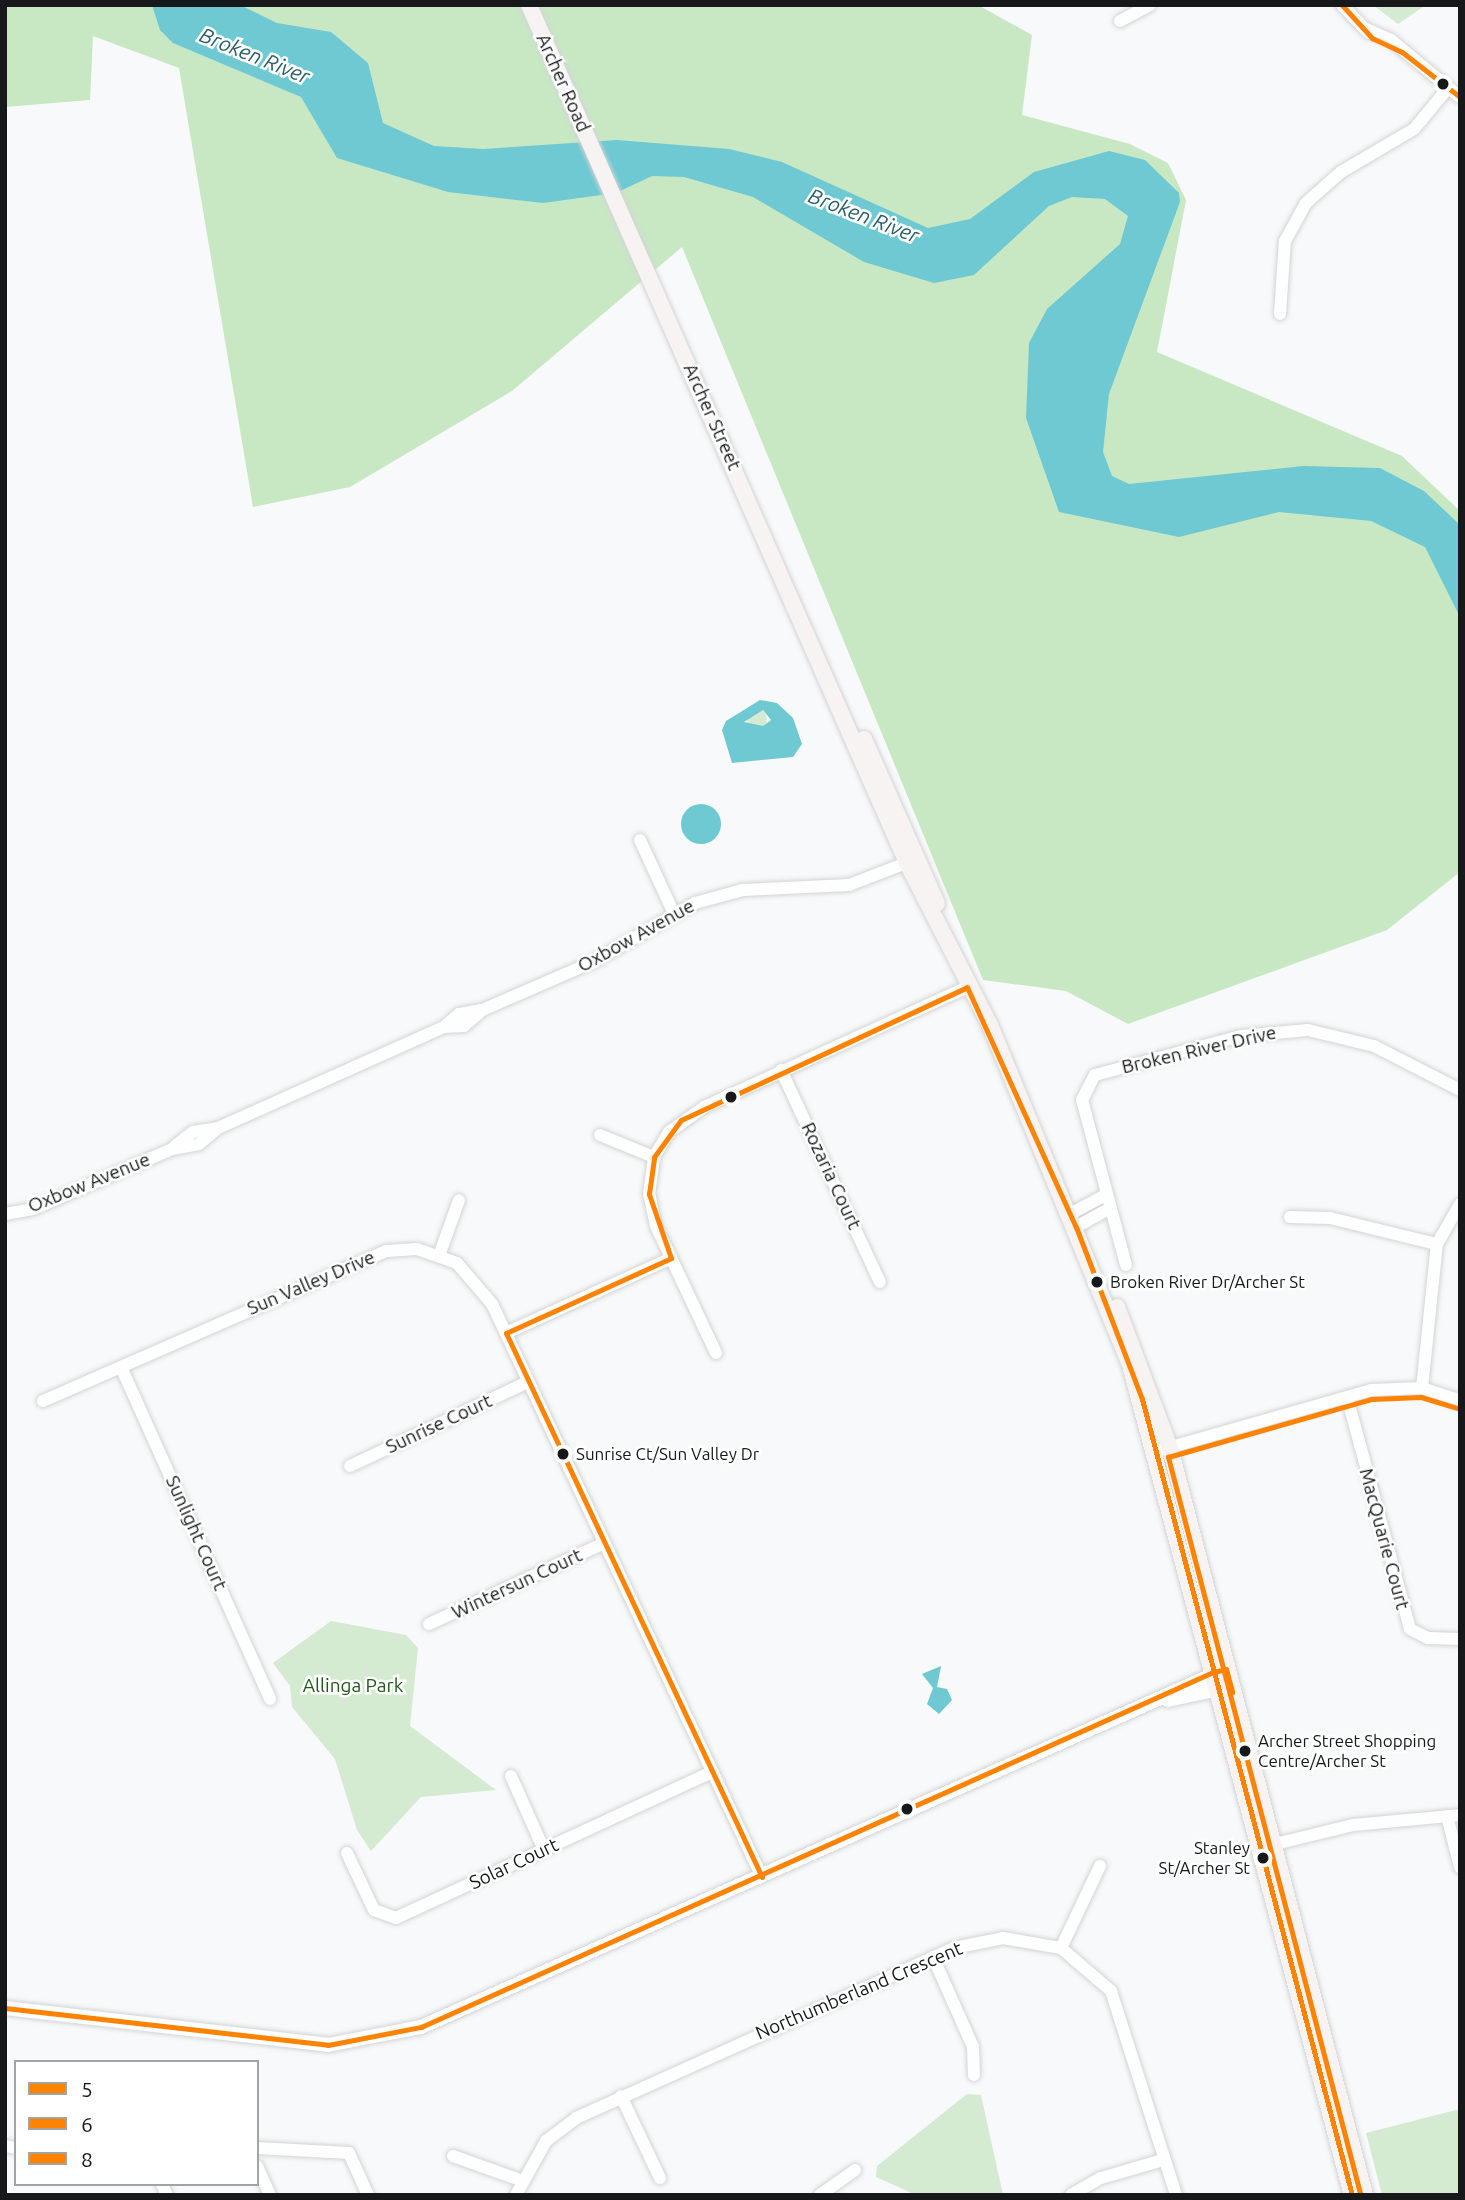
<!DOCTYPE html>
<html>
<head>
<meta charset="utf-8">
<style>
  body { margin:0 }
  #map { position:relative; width:1465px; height:2200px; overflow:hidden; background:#f8f9fa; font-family:Ubuntu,sans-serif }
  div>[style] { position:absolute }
  .green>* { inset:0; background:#d4ead1 }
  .round { border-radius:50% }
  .forest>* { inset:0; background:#c8e8c4 }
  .water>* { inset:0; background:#6ec9d2 }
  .roads { filter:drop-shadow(0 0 2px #d3d4d5) drop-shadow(0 0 2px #d3d4d5) }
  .minor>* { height:12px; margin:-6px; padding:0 6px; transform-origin:6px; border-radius:6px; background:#fefefe }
  .tertiary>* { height:14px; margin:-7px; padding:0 7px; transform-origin:7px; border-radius:7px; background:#fefefe }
  .secondary>* { height:16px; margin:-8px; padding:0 8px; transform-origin:8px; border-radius:8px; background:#f7f3f2 }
  .bus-1>* { height:5px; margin:-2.5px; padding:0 2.5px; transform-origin:2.5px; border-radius:2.5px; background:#ff8200 }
  .bus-2>* { height:5px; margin:-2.5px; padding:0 2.5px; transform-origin:2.5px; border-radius:2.5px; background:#ff8200 }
  .bus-3>* { height:5px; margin:-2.5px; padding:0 2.5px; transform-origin:2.5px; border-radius:2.5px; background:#ff8200 }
  .dots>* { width:19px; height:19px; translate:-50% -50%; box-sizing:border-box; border:4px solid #fff; border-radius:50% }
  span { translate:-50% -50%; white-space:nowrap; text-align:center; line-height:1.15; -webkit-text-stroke:5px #fff; paint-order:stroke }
  .bus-label { font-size:17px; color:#171819 }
  .left { translate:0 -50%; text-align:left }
  .right { translate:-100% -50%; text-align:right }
  .street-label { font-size:19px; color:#171819 }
  .park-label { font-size:19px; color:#215718 }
  .water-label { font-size:21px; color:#2c5f65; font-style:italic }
  .frame { position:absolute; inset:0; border:7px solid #171819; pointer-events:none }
  .legend { position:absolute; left:14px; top:2060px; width:245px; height:126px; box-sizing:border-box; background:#fff; border:2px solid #a2a3a3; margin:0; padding:9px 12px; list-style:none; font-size:21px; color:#171819 }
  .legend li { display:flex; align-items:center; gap:14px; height:35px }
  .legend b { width:35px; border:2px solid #a2a3a3 }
</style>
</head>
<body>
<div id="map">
  <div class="green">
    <div style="clip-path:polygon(1373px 5px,1426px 5px,1398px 24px)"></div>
    <div class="round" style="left:747px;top:709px;width:20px;height:20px"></div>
    <div style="clip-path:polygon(331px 1621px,406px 1635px,418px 1648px,410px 1726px,496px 1790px,421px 1797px,371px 1851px,357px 1830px,335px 1759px,292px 1707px,290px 1686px,273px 1663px)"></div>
    <div style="clip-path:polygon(967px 2094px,981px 2095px,1003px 2195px,916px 2195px,876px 2177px,877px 2166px)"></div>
    <div style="clip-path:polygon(1460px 2109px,1460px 2195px,1382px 2195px,1366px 2133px)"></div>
  </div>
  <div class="forest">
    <div style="clip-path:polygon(5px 5px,978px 5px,1032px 35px,1022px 115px,1130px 144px,1168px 163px,1186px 200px,1157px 352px,1402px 456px,1460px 511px,1460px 872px,1387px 930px,1128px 1024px,1066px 991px,983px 980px,682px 247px,512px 391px,350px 487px,253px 507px,179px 68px,93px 36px,90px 100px,5px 107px)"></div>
  </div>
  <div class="water">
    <div style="clip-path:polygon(152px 5px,240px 5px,277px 23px,331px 32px,368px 63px,383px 123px,434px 146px,483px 149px,617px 140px,729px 149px,782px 162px,928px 228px,970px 219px,1034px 172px,1109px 151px,1145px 160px,1179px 193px,1180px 202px,1109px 394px,1103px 452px,1112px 476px,1129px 484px,1303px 466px,1380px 468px,1424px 491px,1460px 525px,1460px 617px,1425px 547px,1371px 521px,1279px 512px,1179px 537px,1059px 512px,1026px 418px,1029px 343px,1047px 309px,1120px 244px,1128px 216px,1105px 199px,1072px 197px,1049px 206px,974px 275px,934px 283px,864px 262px,753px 197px,684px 177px,652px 176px,616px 193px,543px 203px,448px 192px,337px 158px,301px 97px,173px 43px,160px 30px)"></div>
    <div style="clip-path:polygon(evenodd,760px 700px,777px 703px,793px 718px,802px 744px,793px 757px,732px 763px,722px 730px,726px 721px,760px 700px,763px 710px,771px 720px,763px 726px,744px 722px,763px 710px)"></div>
    <div class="round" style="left:681px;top:804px;width:40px;height:40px"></div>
    <div style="clip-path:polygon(941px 1666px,937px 1687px,947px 1689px,952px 1700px,939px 1714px,927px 1704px,933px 1688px,922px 1674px)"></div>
  </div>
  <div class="roads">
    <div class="minor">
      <div style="left:1342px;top:5px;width:39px;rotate:46deg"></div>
      <div style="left:1120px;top:21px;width:34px;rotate:-28deg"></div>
      <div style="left:1364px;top:28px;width:30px;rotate:24deg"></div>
      <div style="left:1391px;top:40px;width:89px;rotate:39.6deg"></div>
      <div style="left:1280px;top:314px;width:73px;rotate:-86.1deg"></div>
      <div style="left:1285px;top:241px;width:43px;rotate:-61.1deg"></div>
      <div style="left:1306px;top:203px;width:47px;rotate:-41.5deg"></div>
      <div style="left:1341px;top:172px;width:85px;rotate:-30.5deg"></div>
      <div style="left:1414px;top:129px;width:53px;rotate:-50.3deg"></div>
      <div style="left:640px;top:840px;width:81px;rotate:65.3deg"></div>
      <div style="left:444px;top:1027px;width:20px;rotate:-3deg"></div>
      <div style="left:464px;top:1026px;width:21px;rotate:-41deg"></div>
      <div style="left:781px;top:1070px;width:234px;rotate:65deg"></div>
      <div style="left:600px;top:1135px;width:58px;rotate:22.2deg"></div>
      <div style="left:175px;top:1146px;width:23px;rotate:-38deg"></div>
      <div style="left:193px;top:1132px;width:25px;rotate:-9deg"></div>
      <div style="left:5px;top:1214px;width:28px;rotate:-10deg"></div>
      <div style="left:33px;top:1209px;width:151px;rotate:-23.3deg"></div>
      <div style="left:172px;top:1149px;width:27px;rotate:-10deg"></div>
      <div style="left:199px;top:1144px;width:25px;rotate:-40deg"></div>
      <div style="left:218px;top:1128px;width:248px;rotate:-24.1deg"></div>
      <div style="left:444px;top:1027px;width:20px;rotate:-41deg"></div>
      <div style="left:459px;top:1014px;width:23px;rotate:-10deg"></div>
      <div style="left:482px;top:1010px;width:121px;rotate:-23.4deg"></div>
      <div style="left:593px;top:962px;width:118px;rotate:-30deg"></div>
      <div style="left:695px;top:903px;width:50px;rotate:-15.2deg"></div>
      <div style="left:743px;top:890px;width:106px;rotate:-2.7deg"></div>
      <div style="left:849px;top:885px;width:70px;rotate:-21deg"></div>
      <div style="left:1070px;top:1214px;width:38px;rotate:-28deg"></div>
      <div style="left:1290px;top:1217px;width:40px;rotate:1.4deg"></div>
      <div style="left:1330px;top:1218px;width:110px;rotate:13.7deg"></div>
      <div style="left:1076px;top:1227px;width:37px;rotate:-29deg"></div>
      <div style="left:440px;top:1253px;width:56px;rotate:-70.3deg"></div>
      <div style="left:1126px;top:1265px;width:171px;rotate:-104.9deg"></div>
      <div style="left:1082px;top:1100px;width:28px;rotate:-63deg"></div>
      <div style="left:1095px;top:1075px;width:152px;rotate:-14.9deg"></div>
      <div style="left:1242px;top:1036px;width:66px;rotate:-5.2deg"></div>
      <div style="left:1308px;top:1030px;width:68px;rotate:13.6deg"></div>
      <div style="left:1374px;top:1046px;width:97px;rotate:27.1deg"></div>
      <div style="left:506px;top:1333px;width:181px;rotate:-24.4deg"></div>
      <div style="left:716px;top:1353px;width:140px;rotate:-115.3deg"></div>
      <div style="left:656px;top:1226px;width:33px;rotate:-102deg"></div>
      <div style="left:649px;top:1194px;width:37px;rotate:-82deg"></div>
      <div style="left:654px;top:1157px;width:29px;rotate:-59deg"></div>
      <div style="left:669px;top:1132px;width:43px;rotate:-35.5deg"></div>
      <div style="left:704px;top:1107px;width:289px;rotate:-24.5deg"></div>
      <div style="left:121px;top:1367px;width:364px;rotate:65.8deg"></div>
      <div style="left:1422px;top:1388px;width:145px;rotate:-84.1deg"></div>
      <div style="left:1437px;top:1244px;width:46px;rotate:-60.1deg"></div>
      <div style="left:1347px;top:1397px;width:240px;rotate:74.8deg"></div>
      <div style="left:1410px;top:1629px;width:20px;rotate:27deg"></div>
      <div style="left:1428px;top:1638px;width:32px;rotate:2deg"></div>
      <div style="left:43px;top:1401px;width:375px;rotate:-23.6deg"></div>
      <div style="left:387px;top:1251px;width:30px;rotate:-4deg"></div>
      <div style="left:417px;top:1249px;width:42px;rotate:19.3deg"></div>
      <div style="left:457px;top:1263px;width:54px;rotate:49.5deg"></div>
      <div style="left:492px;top:1304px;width:633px;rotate:64.77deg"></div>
      <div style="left:1157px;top:1451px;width:223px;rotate:-15.9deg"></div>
      <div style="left:1371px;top:1390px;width:51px;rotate:-2.2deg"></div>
      <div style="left:1422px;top:1388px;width:40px;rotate:18deg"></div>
      <div style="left:350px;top:1466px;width:197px;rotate:-25.3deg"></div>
      <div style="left:429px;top:1624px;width:193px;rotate:-24.8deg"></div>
      <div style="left:511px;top:1776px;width:81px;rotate:66deg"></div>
      <div style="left:1447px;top:1816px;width:53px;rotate:75.7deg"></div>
      <div style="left:1267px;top:1846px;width:89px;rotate:-13.7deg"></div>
      <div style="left:1353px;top:1825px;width:107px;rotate:-5.3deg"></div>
      <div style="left:347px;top:1853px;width:63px;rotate:64.7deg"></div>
      <div style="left:374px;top:1910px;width:23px;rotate:20deg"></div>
      <div style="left:396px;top:1918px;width:348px;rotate:-24.8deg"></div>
      <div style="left:1061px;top:1948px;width:91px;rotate:-64.6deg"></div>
      <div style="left:933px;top:1957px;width:98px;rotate:66deg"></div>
      <div style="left:973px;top:2047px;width:28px;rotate:88deg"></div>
      <div style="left:621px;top:2096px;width:91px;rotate:64.6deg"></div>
      <div style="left:5px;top:2146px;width:11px;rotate:10deg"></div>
      <div style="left:257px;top:2148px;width:92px;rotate:3.1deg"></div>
      <div style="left:349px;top:2153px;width:46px;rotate:65.7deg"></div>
      <div style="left:453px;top:2156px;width:71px;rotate:19.7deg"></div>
      <div style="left:257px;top:2166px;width:32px;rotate:66deg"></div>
      <div style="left:162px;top:2184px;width:12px;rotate:66deg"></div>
      <div style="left:516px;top:2195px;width:62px;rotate:-60.9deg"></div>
      <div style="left:546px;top:2141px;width:38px;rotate:-37deg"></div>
      <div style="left:576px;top:2118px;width:414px;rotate:-24.2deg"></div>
      <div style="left:954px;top:1948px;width:50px;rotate:-11.5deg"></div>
      <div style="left:1003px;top:1938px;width:59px;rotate:9.8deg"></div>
      <div style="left:1061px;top:1948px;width:66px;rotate:40.7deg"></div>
      <div style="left:1111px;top:1991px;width:214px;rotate:72.3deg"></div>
      <div style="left:820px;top:2195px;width:43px;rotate:-35.5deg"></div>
      <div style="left:1071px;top:2195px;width:34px;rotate:-30deg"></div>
      <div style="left:1101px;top:2178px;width:65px;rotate:-16.2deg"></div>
    </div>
    <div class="tertiary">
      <div style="left:1168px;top:1700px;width:60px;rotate:-12.4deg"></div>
      <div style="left:5px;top:2008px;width:325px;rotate:6.5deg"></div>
      <div style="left:328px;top:2045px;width:95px;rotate:-11deg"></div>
      <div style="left:421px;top:2027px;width:876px;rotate:-23.99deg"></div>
    </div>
    <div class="secondary">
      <div style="left:529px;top:5px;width:938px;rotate:66.22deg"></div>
      <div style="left:907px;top:863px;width:182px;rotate:62.9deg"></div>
      <div style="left:990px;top:1025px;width:368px;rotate:67.6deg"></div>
      <div style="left:1130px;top:1365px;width:859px;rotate:75.03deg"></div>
      <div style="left:864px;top:739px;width:180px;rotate:66.1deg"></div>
      <div style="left:1117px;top:1307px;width:151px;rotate:69.4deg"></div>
      <div style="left:1170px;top:1448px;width:772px;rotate:75.37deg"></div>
    </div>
  </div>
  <div class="bus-1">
    <div style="left:762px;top:1877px;width:601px;rotate:-115.2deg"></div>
    <div style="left:506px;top:1333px;width:181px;rotate:-24.4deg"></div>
    <div style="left:671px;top:1258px;width:68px;rotate:-109deg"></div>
    <div style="left:649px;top:1194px;width:37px;rotate:-82deg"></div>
    <div style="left:654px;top:1157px;width:46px;rotate:-53.9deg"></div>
    <div style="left:681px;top:1120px;width:315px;rotate:-24.9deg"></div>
    <div style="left:967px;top:987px;width:264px;rotate:65.6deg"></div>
    <div style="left:1076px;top:1227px;width:184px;rotate:69deg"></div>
    <div style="left:1142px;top:1399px;width:823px;rotate:75.22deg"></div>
    <div style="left:5px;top:2008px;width:325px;rotate:6.5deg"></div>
    <div style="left:328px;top:2045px;width:95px;rotate:-11deg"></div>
    <div style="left:421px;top:2027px;width:868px;rotate:-24.14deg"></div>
    <div style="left:1213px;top:1672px;width:13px;rotate:-13deg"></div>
    <div style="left:1226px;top:1669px;width:24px;rotate:75deg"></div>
  </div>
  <div class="bus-2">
    <div style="left:1360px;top:2193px;width:761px;rotate:-104.62deg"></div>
    <div style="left:1168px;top:1457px;width:212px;rotate:-15.9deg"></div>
    <div style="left:1372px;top:1399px;width:49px;rotate:-2.3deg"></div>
    <div style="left:1421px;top:1397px;width:38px;rotate:17deg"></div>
  </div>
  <div class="bus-3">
    <div style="left:1342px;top:5px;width:45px;rotate:47.7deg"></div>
    <div style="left:1372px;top:38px;width:33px;rotate:25deg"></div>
    <div style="left:1402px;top:52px;width:73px;rotate:37.8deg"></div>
  </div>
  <div class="dots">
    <div style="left:1443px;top:84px;background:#171819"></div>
    <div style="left:731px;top:1097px;background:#171819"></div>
    <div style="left:1097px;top:1282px;background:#171819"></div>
    <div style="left:563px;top:1454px;background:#171819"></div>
    <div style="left:1245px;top:1751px;background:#171819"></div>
    <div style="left:907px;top:1809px;background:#171819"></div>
    <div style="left:1263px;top:1858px;background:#171819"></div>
  </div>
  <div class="bus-label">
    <span class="left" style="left:1110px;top:1282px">Broken River Dr/Archer St</span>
    <span class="left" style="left:576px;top:1454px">Sunrise Ct/Sun Valley Dr</span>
    <span class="left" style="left:1258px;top:1751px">Archer Street Shopping<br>Centre/Archer St</span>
    <span class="right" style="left:1250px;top:1858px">Stanley<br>St/Archer St</span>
  </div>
  <div class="street-label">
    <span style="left:563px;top:83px;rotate:66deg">Archer Road</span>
    <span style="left:712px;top:417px;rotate:66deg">Archer Street</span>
    <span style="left:636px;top:936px;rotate:-29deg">Oxbow Avenue</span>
    <span style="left:1199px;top:1050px;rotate:-13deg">Broken River Drive</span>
    <span style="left:831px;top:1176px;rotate:65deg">Rozaria Court</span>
    <span style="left:89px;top:1183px;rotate:-22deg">Oxbow Avenue</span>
    <span style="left:311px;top:1283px;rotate:-23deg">Sun Valley Drive</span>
    <span style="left:439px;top:1424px;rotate:-25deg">Sunrise Court</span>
    <span style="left:196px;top:1533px;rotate:66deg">Sunlight Court</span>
    <span style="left:1384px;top:1539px;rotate:75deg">MacQuarie Court</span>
    <span style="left:517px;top:1584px;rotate:-25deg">Wintersun Court</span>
    <span style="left:514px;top:1864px;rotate:-25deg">Solar Court</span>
    <span style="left:859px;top:1991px;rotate:-23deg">Northumberland Crescent</span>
  </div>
  <div class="park-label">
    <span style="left:353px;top:1686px">Allinga Park</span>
  </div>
  <div class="water-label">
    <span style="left:255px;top:55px;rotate:22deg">Broken River</span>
    <span style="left:864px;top:215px;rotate:21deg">Broken River</span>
  </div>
  <div class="frame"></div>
  <ul class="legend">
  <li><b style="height:9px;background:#ff8200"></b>5</li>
  <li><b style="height:9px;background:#ff8200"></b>6</li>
  <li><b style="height:9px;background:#ff8200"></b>8</li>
  </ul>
</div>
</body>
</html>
